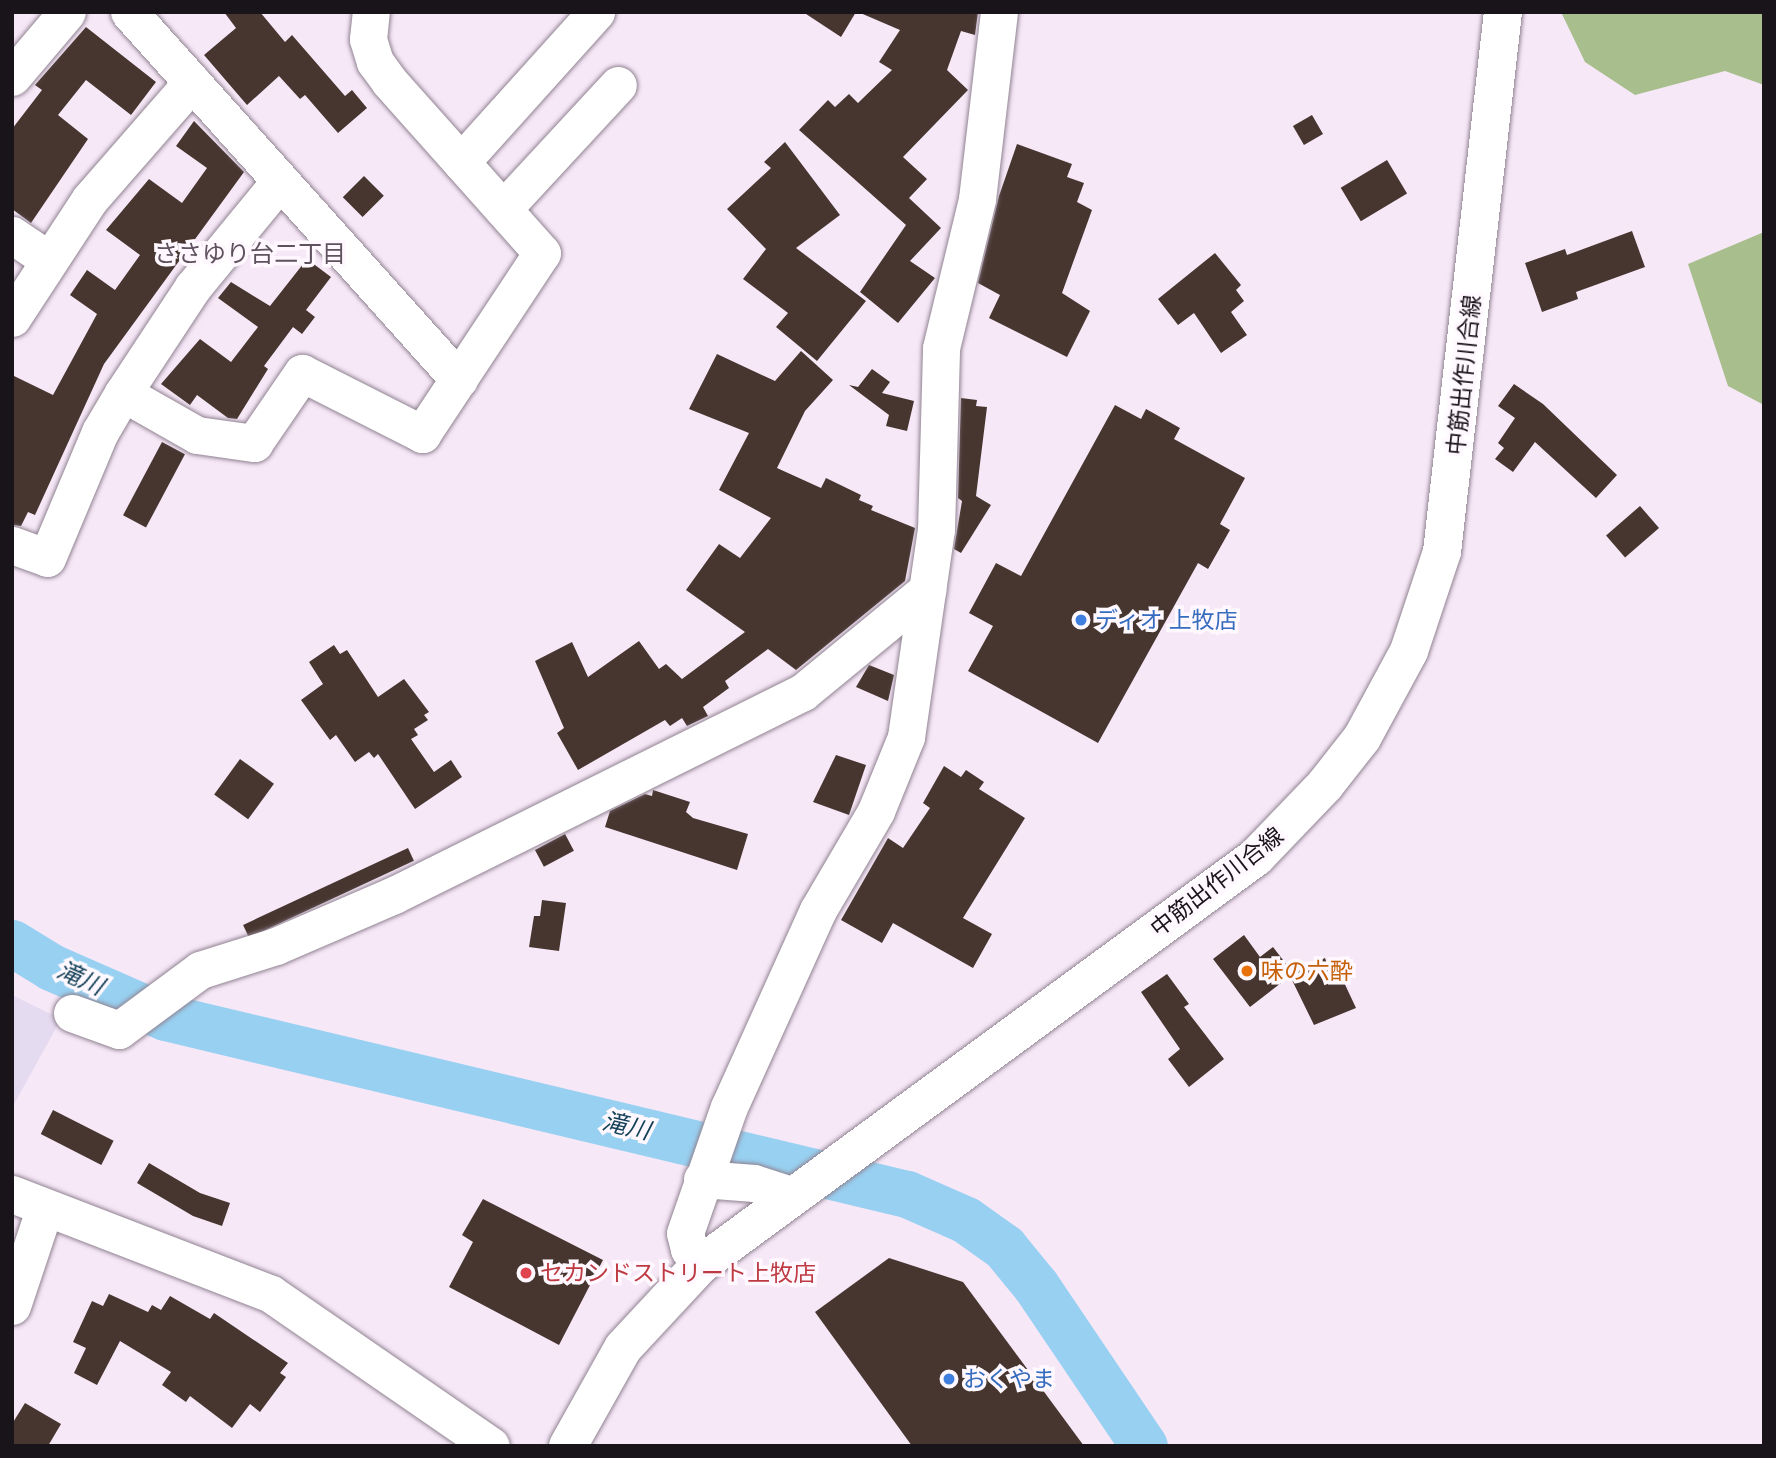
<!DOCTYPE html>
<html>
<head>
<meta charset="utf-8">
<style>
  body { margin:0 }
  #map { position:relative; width:1776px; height:1458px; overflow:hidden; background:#f7e8f8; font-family:"Fira Sans","Noto Sans JP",sans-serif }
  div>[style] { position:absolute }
  .commercial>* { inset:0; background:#e5dbf0 }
  .forest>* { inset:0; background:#a8bf8d }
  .river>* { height:47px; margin:-23.5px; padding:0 23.5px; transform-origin:23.5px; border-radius:23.5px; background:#98d0f1 }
  .building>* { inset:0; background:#473630; transform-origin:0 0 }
  .roads { filter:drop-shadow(0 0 2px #908391) drop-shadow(0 0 2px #908391) }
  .minor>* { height:37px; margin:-18.5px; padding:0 18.5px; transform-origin:18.5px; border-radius:18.5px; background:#fff }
  .major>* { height:38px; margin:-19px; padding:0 19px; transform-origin:19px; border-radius:19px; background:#fff }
  .dots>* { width:19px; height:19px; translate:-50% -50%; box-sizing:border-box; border:4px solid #fff9ff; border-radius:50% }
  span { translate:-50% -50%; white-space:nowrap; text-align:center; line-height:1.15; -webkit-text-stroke:7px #fff9ff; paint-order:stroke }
  .street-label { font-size:23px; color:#19141a }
  .shop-label { font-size:23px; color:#366cbe }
  .left { translate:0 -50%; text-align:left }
  .food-label { font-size:23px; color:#c56008 }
  .health-label { font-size:23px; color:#be3a42 }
  .neighbourhood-label { font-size:24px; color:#5e525f }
  .water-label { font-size:24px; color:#154259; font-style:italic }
  .frame { position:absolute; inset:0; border:14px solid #19141a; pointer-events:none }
</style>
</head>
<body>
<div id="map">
  <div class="commercial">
    <div style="clip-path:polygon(12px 995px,61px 1019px,12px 1108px)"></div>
  </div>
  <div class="forest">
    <div style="clip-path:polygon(1561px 12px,1764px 12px,1764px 85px,1725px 71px,1635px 95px,1585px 62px)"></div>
    <div style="clip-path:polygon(1764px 232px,1764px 405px,1728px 386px,1688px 264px)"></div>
  </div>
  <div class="river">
    <div style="left:12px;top:943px;width:46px;rotate:31.6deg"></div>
    <div style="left:51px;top:967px;width:124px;rotate:23.7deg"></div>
    <div style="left:165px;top:1017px;width:763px;rotate:13.42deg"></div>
    <div style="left:907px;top:1194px;width:64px;rotate:23.8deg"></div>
    <div style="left:966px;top:1220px;width:47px;rotate:35.4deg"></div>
    <div style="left:1004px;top:1247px;width:50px;rotate:50.6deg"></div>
    <div style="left:1036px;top:1286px;width:193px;rotate:56deg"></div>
  </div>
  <div class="building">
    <div style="clip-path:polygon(224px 12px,260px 12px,285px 42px,292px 35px,345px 96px,352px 90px,367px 108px,338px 133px,305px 95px,300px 99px,279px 76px,247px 105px,204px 55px,236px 28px)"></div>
    <div style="clip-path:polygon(803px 12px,856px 12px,841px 37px)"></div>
    <div style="clip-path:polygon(858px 12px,978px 12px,975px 35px,961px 31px,947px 70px,968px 90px,903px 157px,927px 179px,909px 198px,941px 228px,910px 261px,935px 278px,898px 323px,860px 292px,906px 225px,799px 130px,828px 100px,835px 107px,849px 94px,858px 103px,892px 70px,879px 62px,900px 30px)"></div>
    <div style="clip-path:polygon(86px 27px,156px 82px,131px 115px,86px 80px,58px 115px,88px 139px,31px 223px,12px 209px,12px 129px,42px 90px,35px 85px)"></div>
    <div style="left:1312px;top:115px;width:22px;height:22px;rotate:60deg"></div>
    <div style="clip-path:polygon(194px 121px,244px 172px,104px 364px,35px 515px,28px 512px,21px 526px,12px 525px,12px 375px,53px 395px,97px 314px,70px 295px,87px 270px,115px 290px,140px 255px,106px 230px,149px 179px,182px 203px,207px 168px,176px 146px)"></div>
    <div style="clip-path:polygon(785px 142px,840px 215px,796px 248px,866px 301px,817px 361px,776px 327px,788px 313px,743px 279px,766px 249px,727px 209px,771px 168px,764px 162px)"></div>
    <div style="clip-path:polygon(1017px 144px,1072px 164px,1067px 177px,1084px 183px,1077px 202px,1092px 210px,1062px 293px,1090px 311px,1067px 357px,989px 318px,1000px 295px,978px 283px,999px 196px)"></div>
    <div style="left:1387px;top:160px;width:39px;height:54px;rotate:59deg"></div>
    <div style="left:364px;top:176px;width:28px;height:30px;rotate:45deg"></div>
    <div style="clip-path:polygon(1632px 231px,1645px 267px,1576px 292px,1578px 299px,1542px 312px,1525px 263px,1565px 249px,1567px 255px)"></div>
    <div style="clip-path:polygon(1215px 253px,1241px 285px,1236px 290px,1244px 301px,1231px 312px,1247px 335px,1221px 353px,1194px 313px,1178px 325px,1158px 299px)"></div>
    <div style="clip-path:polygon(307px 259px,331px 277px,306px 310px,315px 317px,302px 334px,293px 327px,264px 366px,268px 369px,237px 419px,228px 418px,197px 395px,190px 405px,161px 384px,200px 339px,231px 362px,258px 327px,218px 298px,231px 282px,270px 306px)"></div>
    <div style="clip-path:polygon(801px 351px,833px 380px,805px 411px,777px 468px,821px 488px,826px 478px,861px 495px,859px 500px,873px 506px,871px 510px,915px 528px,905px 581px,796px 670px,768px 649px,725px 681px,729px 688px,703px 707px,708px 716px,687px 726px,682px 718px,670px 726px,665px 720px,578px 770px,557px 733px,564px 728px,535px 661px,572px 642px,588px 677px,639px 641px,659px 669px,666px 664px,682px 679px,745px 632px,686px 590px,719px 544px,740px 558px,771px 518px,719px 490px,749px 433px,689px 409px,717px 354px,775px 381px)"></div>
    <div style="clip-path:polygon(872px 369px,890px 382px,882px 393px,914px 401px,907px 431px,886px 426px,889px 415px,849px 385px,858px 387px)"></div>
    <div style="clip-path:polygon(1514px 384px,1543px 404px,1617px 475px,1596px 498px,1535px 442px,1513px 472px,1495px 459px,1504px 448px,1498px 443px,1515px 418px,1498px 406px)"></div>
    <div style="clip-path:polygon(961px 398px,977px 400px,976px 406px,987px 407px,976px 496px,991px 505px,961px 553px,954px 549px,962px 501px,958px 498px)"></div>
    <div style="clip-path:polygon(1115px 405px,1141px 419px,1146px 409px,1180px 428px,1174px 439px,1245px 478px,1220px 524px,1230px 530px,1208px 569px,1198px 563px,1098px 743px,968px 671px,993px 626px,969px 613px,996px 563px,1021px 576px)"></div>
    <div style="left:162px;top:442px;width:26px;height:83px;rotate:28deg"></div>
    <div style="left:1640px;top:506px;width:29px;height:45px;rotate:49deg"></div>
    <div style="clip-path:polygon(334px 645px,340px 654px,347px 650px,378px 697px,404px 679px,429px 712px,424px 715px,428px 720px,414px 729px,418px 735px,411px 739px,434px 772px,451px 760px,462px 777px,415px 809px,378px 754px,374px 758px,369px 752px,355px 762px,336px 735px,330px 740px,301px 700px,323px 684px,309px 662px)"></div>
    <div style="clip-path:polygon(869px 665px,894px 675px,888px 701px,856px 687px)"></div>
    <div style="clip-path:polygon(836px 755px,866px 765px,849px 815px,813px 802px)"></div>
    <div style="left:240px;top:759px;width:42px;height:44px;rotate:36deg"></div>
    <div style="clip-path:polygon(944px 766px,961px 777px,966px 770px,984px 782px,979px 789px,1025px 818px,963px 918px,992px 934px,973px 968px,893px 923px,882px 943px,841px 920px,888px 838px,903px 848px,930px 808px,923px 803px)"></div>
    <div style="clip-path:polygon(653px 790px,690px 802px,686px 812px,693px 818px,748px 834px,737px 870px,605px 827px,610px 811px,645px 794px,652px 796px)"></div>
    <div style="left:565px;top:834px;width:19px;height:34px;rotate:62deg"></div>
    <div style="left:408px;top:848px;width:14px;height:182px;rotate:65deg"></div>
    <div style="clip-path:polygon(542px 900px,566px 903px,559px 951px,529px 947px,534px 916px,540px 916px)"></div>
    <div style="clip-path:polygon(1244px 935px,1260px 957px,1273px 947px,1293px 973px,1325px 958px,1327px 964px,1334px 961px,1356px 1008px,1314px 1025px,1290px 976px,1250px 1007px,1213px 959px)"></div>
    <div style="clip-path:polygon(1167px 974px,1189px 1004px,1184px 1007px,1224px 1059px,1189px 1087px,1168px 1059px,1180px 1049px,1141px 992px)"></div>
    <div style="left:53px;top:1110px;width:68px;height:27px;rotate:27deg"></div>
    <div style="clip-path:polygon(149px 1163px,200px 1193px,230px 1203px,222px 1226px,193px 1216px,137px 1183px)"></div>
    <div style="clip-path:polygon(483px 1199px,603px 1260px,559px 1345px,449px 1287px,473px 1242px,462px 1235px)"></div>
    <div style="clip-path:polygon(889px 1258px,963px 1282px,1084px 1446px,912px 1446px,815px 1312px)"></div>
    <div style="clip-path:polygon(109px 1294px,148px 1312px,152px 1305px,161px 1310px,170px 1296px,210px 1319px,214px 1313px,288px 1363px,280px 1373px,286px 1377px,260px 1412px,250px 1404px,232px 1428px,190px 1396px,186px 1402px,162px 1385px,171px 1372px,120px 1341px,97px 1385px,74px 1373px,86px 1348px,73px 1342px,92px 1301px,103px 1306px)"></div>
    <div style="clip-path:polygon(25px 1403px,61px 1424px,48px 1446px,12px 1446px,12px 1424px)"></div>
  </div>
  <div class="roads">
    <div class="minor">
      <div style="left:129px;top:12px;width:494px;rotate:48.1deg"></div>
      <div style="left:12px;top:77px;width:85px;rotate:-49.8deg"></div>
      <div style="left:461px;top:162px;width:202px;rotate:-48deg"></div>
      <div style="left:503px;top:209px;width:169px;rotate:-47.2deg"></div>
      <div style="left:12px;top:235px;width:45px;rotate:34deg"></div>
      <div style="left:12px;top:318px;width:142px;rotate:-56.8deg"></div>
      <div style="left:90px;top:199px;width:155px;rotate:-48.9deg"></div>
      <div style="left:123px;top:393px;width:85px;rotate:29.6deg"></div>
      <div style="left:197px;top:435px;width:58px;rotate:8deg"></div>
      <div style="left:254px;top:443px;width:85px;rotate:-55.6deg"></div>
      <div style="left:302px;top:373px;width:135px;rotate:26.9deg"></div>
      <div style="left:422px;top:434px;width:217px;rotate:-56.5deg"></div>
      <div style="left:542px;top:253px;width:230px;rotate:-131.7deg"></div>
      <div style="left:389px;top:81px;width:24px;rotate:-126deg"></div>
      <div style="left:375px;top:62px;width:24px;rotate:-107deg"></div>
      <div style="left:368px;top:39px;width:27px;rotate:-84deg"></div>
      <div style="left:12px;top:545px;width:37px;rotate:20deg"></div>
      <div style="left:47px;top:558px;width:137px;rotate:-67.2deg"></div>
      <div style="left:100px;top:432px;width:45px;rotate:-59.5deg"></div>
      <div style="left:123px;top:393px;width:127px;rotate:-56.6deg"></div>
      <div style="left:193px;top:287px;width:137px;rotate:-50.6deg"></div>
      <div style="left:72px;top:1013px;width:50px;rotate:19.9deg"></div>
      <div style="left:119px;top:1030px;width:101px;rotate:-36.5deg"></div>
      <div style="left:200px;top:970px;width:80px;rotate:-17.5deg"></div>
      <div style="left:276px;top:946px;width:129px;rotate:-23.4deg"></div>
      <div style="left:394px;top:895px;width:457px;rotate:-26.4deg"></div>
      <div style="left:803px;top:692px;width:161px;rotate:-39.4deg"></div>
      <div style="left:702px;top:1179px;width:52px;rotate:4.4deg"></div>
      <div style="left:754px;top:1183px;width:40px;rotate:18deg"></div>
      <div style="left:12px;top:1194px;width:278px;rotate:21.1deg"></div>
      <div style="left:271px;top:1294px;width:267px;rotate:34.6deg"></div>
      <div style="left:700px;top:1265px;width:19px;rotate:-125deg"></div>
      <div style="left:689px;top:1249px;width:16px;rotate:-104deg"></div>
      <div style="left:685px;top:1233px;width:133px;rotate:-70.8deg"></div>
      <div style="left:729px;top:1107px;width:216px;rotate:-65.7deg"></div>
      <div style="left:818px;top:910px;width:115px;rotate:-59.6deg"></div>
      <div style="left:876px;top:811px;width:80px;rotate:-67.9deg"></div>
      <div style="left:906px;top:737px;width:209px;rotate:-81.8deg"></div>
      <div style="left:936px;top:530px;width:182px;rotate:-88.4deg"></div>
      <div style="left:941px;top:348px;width:153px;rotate:-76.4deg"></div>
      <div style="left:977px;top:199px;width:188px;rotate:-83.3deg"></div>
      <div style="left:12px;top:1306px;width:104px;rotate:-71.6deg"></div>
    </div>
    <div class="major">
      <div style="left:568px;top:1446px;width:112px;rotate:-60.7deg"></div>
      <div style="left:623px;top:1348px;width:113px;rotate:-47.1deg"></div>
      <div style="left:700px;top:1265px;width:690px;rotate:-36.27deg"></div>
      <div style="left:1256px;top:857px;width:100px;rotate:-46.2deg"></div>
      <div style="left:1325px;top:785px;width:60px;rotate:-51.8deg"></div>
      <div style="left:1362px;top:738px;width:99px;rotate:-61.6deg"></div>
      <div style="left:1409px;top:651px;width:104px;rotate:-71.6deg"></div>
      <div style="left:1442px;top:552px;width:543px;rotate:-83.56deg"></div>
    </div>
  </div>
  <div class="dots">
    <div style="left:1081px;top:620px;background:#3f7fe0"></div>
    <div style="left:1247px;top:971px;background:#e8710a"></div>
    <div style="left:526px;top:1273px;background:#e0444e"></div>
    <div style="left:949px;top:1379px;background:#3f7fe0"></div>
  </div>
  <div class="street-label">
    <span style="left:1464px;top:375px;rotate:-84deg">中筋出作川合線</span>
    <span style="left:1217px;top:882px;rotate:-38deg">中筋出作川合線</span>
  </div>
  <div class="shop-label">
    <span class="left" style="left:1095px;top:620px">ディオ 上牧店</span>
    <span class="left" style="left:963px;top:1379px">おくやま</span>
  </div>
  <div class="food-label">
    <span class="left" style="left:1261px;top:971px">味の六酔</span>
  </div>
  <div class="health-label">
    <span class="left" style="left:540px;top:1273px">セカンドストリート上牧店</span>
  </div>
  <div class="neighbourhood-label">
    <span style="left:250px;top:255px">ささゆり台二丁目</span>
  </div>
  <div class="water-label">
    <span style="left:80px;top:979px;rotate:24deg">滝川</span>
    <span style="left:626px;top:1127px;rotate:13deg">滝川</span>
  </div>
  <div class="frame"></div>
</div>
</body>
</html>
